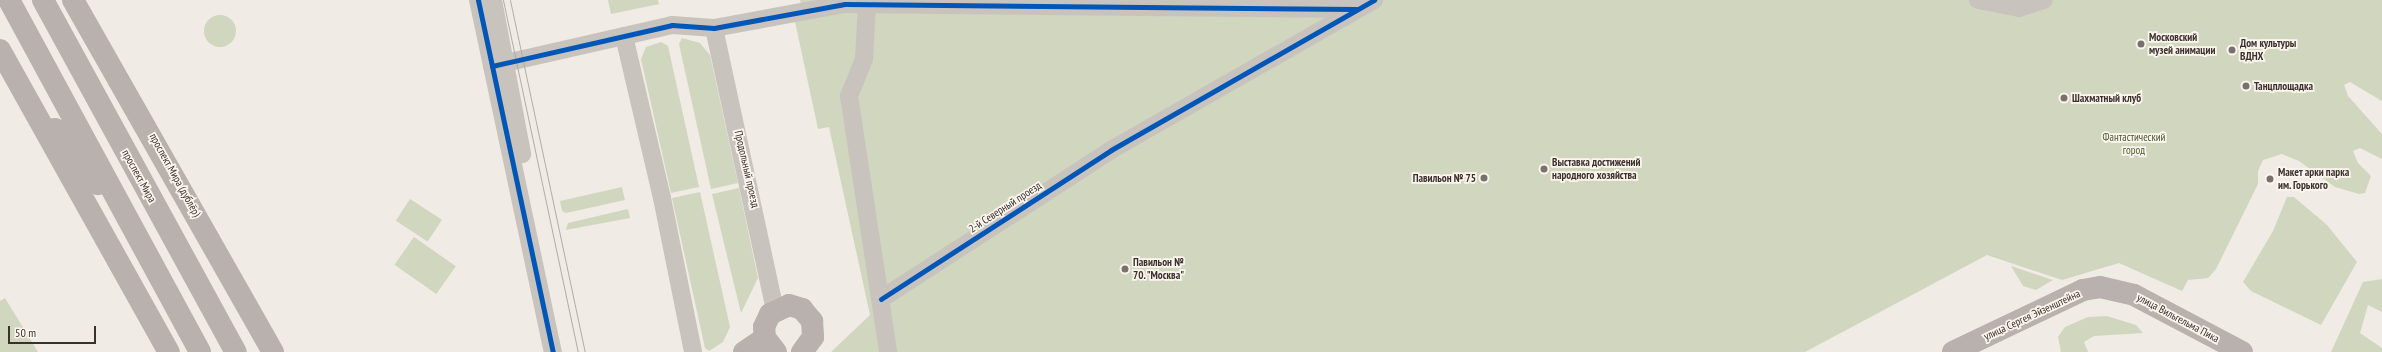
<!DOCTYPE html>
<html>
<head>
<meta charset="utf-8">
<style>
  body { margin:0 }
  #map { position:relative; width:2382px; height:352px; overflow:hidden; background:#f0ebe5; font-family:"PT Sans Narrow",sans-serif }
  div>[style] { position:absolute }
  .green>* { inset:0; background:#d1d6bf; transform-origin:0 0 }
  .round { border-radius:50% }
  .minor>* { height:18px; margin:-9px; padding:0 9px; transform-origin:9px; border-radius:9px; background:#c9c3be }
  .major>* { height:22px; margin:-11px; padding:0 11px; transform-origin:11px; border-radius:11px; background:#b8b1ad }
  .tram>* { height:1px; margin:-0.5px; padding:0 0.5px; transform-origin:0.5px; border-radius:0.5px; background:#b1aca8 }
  .cycleway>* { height:5px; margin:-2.5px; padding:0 2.5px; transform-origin:2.5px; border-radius:2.5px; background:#0057b8 }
  .dots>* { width:11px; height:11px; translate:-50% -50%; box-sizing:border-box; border:2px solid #fbf5ee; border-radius:50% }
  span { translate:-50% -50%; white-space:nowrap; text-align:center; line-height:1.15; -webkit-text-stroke:3.5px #fbf5ee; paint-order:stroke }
  .poi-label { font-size:11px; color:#3b302b; font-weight:700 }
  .left { translate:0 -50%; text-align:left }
  .right { translate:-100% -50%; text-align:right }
  .park-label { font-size:11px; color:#4a5a2e }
  .street-label { font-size:11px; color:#3b302b }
  .scale { position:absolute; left:8px; top:326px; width:88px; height:18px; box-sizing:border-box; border:2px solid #3b302b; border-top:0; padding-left:5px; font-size:12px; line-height:14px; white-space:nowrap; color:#3b302b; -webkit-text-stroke:3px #fbf5ee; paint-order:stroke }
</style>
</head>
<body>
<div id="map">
  <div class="green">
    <div style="clip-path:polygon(608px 0,658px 0,659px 4px,611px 14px)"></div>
    <div style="clip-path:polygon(800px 0,2382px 0,2382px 101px,2350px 82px,2344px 85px,2348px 96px,2382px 134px,2382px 159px,2360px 148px,2353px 151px,2358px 163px,2371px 176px,2365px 193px,2359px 194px,2335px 187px,2299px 161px,2282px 154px,2263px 160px,2258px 171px,2258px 184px,2216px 269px,2208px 278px,2188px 280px,2182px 291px,2119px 263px,2062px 280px,1987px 255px,1805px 352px,831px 352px,870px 315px,829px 127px,818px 129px,794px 17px,803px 15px)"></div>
    <div class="round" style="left:204px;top:15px;width:32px;height:32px"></div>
    <div style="clip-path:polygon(682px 38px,700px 43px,710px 55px,738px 183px,711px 189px,679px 44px)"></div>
    <div style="clip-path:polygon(661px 42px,668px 46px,699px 187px,671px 193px,641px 59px,646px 47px)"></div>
    <div style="clip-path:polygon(622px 187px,625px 200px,566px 213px,562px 211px,560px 201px)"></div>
    <div style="clip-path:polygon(739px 188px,758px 278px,741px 313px,712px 194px)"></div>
    <div style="clip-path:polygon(700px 192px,730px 327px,723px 342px,709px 351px,705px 348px,672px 198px)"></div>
    <div style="clip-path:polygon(2287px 197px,2294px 197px,2327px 225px,2357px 262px,2321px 325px,2251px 291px,2243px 282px,2273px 231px)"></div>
    <div style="left:410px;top:199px;width:38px;height:26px;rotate:33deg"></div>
    <div style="clip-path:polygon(628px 209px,630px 218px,566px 230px,568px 223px)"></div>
    <div style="left:414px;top:237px;width:51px;height:34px;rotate:35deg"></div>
    <div style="clip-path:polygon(2011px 266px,2053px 280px,2036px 290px,2023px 286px)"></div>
    <div style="clip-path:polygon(2382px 279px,2382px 312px,2368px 305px,2360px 333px,2382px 348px,2382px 352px,2331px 352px,2363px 282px)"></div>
    <div style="clip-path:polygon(5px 298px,38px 352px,0 352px,0 301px)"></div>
    <div style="clip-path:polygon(2107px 316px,2136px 325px,2143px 333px,2094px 336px,2084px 342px,2088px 352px,2061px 352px,2058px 337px,2065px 327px,2088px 317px)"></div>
  </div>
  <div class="minor">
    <div style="left:478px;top:0;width:360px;rotate:78deg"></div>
    <div style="left:493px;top:0;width:157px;rotate:79.3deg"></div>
    <div style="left:1978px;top:0;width:42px;rotate:11deg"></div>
    <div style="left:2019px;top:8px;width:26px;rotate:-18deg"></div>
    <div style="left:867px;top:4px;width:55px;rotate:93.1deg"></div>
    <div style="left:864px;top:59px;width:40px;rotate:112deg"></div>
    <div style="left:849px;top:96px;width:259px;rotate:81.3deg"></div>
    <div style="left:714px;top:28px;width:289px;rotate:77.8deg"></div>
    <div style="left:624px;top:36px;width:166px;rotate:76.8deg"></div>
    <div style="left:662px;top:198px;width:157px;rotate:78.6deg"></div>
    <div style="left:492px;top:66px;width:185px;rotate:-12.8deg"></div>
    <div style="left:672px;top:25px;width:42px;rotate:4.1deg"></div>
    <div style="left:714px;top:28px;width:133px;rotate:-10.4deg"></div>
    <div style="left:845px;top:4px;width:511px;rotate:0.56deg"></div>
    <div style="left:881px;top:299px;width:274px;rotate:-32.9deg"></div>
    <div style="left:1111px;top:150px;width:303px;rotate:-29.7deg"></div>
  </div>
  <div class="major">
    <div style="left:9px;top:0;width:400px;rotate:61.5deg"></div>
    <div style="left:43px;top:0;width:401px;rotate:61.3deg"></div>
    <div style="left:73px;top:0;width:405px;rotate:60.4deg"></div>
    <div style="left:0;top:50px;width:346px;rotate:60.8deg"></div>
    <div style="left:55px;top:129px;width:70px;rotate:52deg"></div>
    <div style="left:744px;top:352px;width:25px;rotate:-34deg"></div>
    <div style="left:776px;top:352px;width:18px;rotate:-128deg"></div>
    <div style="left:765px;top:338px;width:11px;rotate:-95deg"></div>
    <div style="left:764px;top:327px;width:14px;rotate:-65deg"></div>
    <div style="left:770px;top:314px;width:21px;rotate:-25deg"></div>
    <div style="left:789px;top:305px;width:14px;rotate:17deg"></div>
    <div style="left:802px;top:309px;width:16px;rotate:50deg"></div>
    <div style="left:812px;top:321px;width:16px;rotate:86deg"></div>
    <div style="left:813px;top:337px;width:19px;rotate:126deg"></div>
    <div style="left:1953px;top:352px;width:144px;rotate:-25.5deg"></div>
    <div style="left:2083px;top:290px;width:17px;rotate:-10deg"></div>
    <div style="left:2100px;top:287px;width:35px;rotate:13deg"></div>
    <div style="left:2134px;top:295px;width:122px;rotate:27.8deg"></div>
  </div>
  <div class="tram">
    <div style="left:503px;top:0;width:360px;rotate:78deg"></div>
    <div style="left:510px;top:0;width:360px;rotate:78deg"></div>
  </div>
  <div class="cycleway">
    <div style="left:478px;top:0;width:360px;rotate:78deg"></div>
    <div style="left:492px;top:66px;width:185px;rotate:-12.8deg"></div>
    <div style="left:672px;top:25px;width:42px;rotate:4.1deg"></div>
    <div style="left:714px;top:28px;width:133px;rotate:-10.4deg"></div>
    <div style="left:845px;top:4px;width:511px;rotate:0.56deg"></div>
    <div style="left:881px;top:299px;width:274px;rotate:-32.9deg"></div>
    <div style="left:1111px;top:150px;width:303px;rotate:-29.7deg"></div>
  </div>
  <div class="dots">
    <div style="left:2141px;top:44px;background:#7a716c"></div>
    <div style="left:2232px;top:50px;background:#7a716c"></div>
    <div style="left:2246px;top:86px;background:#7a716c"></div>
    <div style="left:2064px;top:98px;background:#7a716c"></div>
    <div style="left:1544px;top:169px;background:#7a716c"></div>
    <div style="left:1484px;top:178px;background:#7a716c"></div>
    <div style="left:2270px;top:179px;background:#7a716c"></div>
    <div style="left:1125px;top:269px;background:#7a716c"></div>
  </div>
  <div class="poi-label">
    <span class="left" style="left:2149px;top:44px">Московский<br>музей анимации</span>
    <span class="left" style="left:2240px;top:50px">Дом культуры<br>ВДНХ</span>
    <span class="left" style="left:2254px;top:86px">Танцплощадка</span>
    <span class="left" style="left:2072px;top:98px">Шахматный клуб</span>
    <span class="left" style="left:1552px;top:169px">Выставка достижений<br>народного хозяйства</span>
    <span class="left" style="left:2278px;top:179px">Макет арки парка<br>им. Горького</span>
    <span class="right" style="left:1476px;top:178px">Павильон № 75</span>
    <span class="left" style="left:1133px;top:269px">Павильон №<br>70. "Москва"</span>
  </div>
  <div class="park-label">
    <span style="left:2134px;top:144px">Фантастический<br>город</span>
  </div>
  <div class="street-label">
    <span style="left:747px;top:169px;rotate:77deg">Продольный проезд</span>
    <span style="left:175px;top:175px;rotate:61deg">проспект Мира (дублёр)</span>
    <span style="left:139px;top:176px;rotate:61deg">проспект Мира</span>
    <span style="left:1005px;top:207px;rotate:-33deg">2-й Северный проезд</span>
    <span style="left:2032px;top:315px;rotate:-25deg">улица Сергея Эйзенштейна</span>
    <span style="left:2178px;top:318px;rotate:28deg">улица Вильгельма Пика</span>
  </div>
  <div class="scale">50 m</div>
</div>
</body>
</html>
